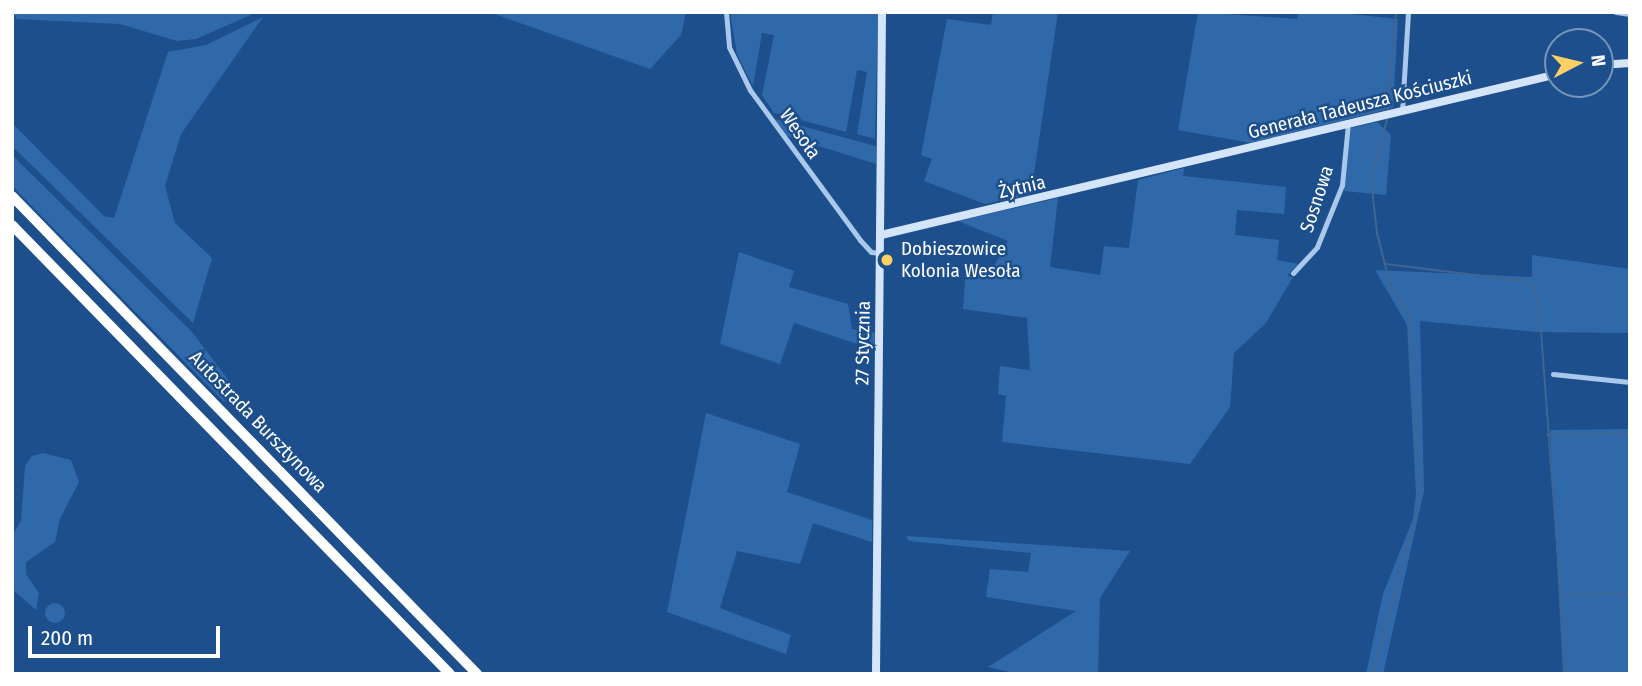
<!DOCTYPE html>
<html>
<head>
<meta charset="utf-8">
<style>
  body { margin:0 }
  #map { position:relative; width:1642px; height:686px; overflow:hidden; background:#1d4f8c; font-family:"Fira Sans Condensed",sans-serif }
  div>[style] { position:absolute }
  .green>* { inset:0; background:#3069a9 }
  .round { border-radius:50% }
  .stream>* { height:2px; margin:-1px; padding:0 1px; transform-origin:1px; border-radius:1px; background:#406591 }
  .street>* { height:5px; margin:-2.5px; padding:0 2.5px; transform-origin:2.5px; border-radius:2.5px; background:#a9c8ec }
  .secondary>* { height:8px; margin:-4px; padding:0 4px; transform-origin:4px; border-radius:4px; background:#d5e5f9 }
  .highway>* { height:10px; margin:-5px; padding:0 5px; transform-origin:5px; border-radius:5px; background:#fff }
  .dots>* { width:19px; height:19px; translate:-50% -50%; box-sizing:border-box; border:4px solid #1d4f8c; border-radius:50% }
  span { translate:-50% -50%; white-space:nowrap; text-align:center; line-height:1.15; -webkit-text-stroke:5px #1d4f8c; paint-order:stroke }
  .street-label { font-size:19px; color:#fff }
  .poi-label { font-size:19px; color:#fff }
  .left { translate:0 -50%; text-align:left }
  .frame { position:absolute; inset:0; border:14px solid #fff; pointer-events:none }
  .north { position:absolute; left:1544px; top:28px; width:70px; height:70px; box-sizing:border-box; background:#1d4f8c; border:2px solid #7795ba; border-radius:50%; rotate:83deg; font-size:19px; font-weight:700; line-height:28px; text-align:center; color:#fff }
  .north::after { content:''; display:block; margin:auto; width:24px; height:32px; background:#fccf67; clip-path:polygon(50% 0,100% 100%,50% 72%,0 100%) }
  .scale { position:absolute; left:28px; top:626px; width:192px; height:32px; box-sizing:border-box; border:4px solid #fff; border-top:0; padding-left:9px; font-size:21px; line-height:24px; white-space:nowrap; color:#fff; -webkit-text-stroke:5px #1d4f8c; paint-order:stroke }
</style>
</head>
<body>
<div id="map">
  <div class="green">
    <div style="clip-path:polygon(12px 12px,257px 12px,196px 39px,177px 41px,120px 24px,17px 19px)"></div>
    <div style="clip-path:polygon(489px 12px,686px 12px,681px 35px,650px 69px)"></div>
    <div style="clip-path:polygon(730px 12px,878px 12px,875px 139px,857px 134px,867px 72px,857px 70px,846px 132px,774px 113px,762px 95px,774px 35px,762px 33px,753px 86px,737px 55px)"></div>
    <div style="clip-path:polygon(993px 12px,1058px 12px,1031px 194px,985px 204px,924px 181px,932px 159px,921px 155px,947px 19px,991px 25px)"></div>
    <div style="clip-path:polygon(1198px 12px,1297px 19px,1298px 12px,1332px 12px,1398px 19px,1393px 108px,1251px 143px,1178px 130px)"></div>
    <div style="clip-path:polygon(263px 17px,181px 134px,165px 186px,175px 223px,212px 258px,193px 323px,12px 146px,12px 123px,104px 216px,114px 218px,168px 52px,206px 45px)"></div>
    <div style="clip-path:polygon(775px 119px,876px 146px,876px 164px,787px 136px)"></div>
    <div style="clip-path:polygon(1377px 122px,1391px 135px,1386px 195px,1344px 191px,1351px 128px)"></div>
    <div style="clip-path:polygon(12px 155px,192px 332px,234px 387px,224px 402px,12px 186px)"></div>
    <div style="clip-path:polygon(1184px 168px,1183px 176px,1286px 187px,1284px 214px,1237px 210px,1235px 235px,1279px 240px,1277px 260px,1298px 264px,1287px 276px,1293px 277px,1266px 323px,1234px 353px,1230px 407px,1190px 464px,1002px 442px,1006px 396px,998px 394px,1000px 366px,1030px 370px,1027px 318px,963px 309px,966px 269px,989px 275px,1008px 241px,958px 221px,1058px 198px,1050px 267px,1100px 275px,1104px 246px,1129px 248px,1138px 180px)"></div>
    <div style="clip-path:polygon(739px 252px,794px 271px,789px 287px,848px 304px,852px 329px,875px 333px,875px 350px,794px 323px,780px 364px,720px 344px)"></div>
    <div style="clip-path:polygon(1532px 255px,1630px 269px,1630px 333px,1537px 332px,1420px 321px,1424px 491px,1383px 674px,1366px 674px,1383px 594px,1413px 519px,1416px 494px,1407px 325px,1375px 270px,1532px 277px)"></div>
    <div style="clip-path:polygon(706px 413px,800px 444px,787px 492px,872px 520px,872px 542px,813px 523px,800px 564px,737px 551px,720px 608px,791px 635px,786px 654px,667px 612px)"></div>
    <div style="clip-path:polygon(1630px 429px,1630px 674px,1563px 674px,1550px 430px)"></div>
    <div style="clip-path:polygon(43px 453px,71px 460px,79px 482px,60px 519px,55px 542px,26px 562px,26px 574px,39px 593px,36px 610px,12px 589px,12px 536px,21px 521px,25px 466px,32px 456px)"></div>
    <div style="clip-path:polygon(906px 536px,1130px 551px,1100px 598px,1098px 674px,1018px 674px,988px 667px,1076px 611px,986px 597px,990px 569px,1028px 572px,1031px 553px,909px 541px)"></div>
    <div class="round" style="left:45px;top:603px;width:20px;height:20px"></div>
  </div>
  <div class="stream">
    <div style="left:1387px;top:108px;width:96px;rotate:-84.6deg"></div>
    <div style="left:1386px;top:264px;width:139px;rotate:7deg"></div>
    <div style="left:1524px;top:281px;width:13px;rotate:39deg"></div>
    <div style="left:1534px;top:289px;width:17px;rotate:73deg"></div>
    <div style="left:1539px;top:305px;width:370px;rotate:85.7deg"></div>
    <div style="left:1547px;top:435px;width:83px;rotate:-0.7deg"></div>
    <div style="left:1561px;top:595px;width:69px;rotate:-0.8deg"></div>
    <div style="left:1373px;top:674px;width:181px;rotate:-75deg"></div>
    <div style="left:1420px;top:499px;width:183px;rotate:-93.1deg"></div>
    <div style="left:1410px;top:316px;width:33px;rotate:-125deg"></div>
    <div style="left:1391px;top:289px;width:58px;rotate:-104deg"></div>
    <div style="left:1377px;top:233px;width:53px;rotate:-96.5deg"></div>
    <div style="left:1371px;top:180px;width:62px;rotate:-75.1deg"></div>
  </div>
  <div class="street">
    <div style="left:726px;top:12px;width:35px;rotate:85deg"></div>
    <div style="left:729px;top:47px;width:48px;rotate:64deg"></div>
    <div style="left:750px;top:90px;width:186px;rotate:53.7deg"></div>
    <div style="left:860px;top:240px;width:16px;rotate:47deg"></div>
    <div style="left:871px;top:252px;width:10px;rotate:6deg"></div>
    <div style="left:1616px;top:12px;width:14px;rotate:8deg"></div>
    <div style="left:1402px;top:111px;width:99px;rotate:-86.5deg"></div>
    <div style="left:1293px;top:273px;width:35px;rotate:-47deg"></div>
    <div style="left:1317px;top:247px;width:67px;rotate:-68deg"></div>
    <div style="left:1342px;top:185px;width:61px;rotate:-84.4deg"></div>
    <div style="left:1553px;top:374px;width:77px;rotate:5.9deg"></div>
  </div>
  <div class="secondary">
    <div style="left:1600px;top:65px;width:30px;rotate:-4deg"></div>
    <div style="left:881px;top:235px;width:696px;rotate:-13.38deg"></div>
    <div style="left:876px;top:674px;width:662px;rotate:-89.48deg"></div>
  </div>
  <div class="highway">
    <div style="left:12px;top:196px;width:667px;rotate:45.79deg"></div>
    <div style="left:12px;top:225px;width:627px;rotate:45.71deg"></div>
  </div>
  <div class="dots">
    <div style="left:887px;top:260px;background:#fccf67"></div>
  </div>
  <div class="street-label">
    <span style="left:1360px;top:105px;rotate:-14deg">Generała Tadeusza Kościuszki</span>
    <span style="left:800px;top:134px;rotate:55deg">Wesoła</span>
    <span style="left:1022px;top:187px;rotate:-13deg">Żytnia</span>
    <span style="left:1317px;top:199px;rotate:-72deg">Sosnowa</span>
    <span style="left:863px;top:343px;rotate:-89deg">27 Stycznia</span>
    <span style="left:258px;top:422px;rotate:46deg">Autostrada Bursztynowa</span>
  </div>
  <div class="poi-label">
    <span class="left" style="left:901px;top:260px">Dobieszowice<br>Kolonia Wesoła</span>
  </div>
  <div class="frame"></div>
  <div class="north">N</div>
  <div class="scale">200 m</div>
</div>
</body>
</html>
